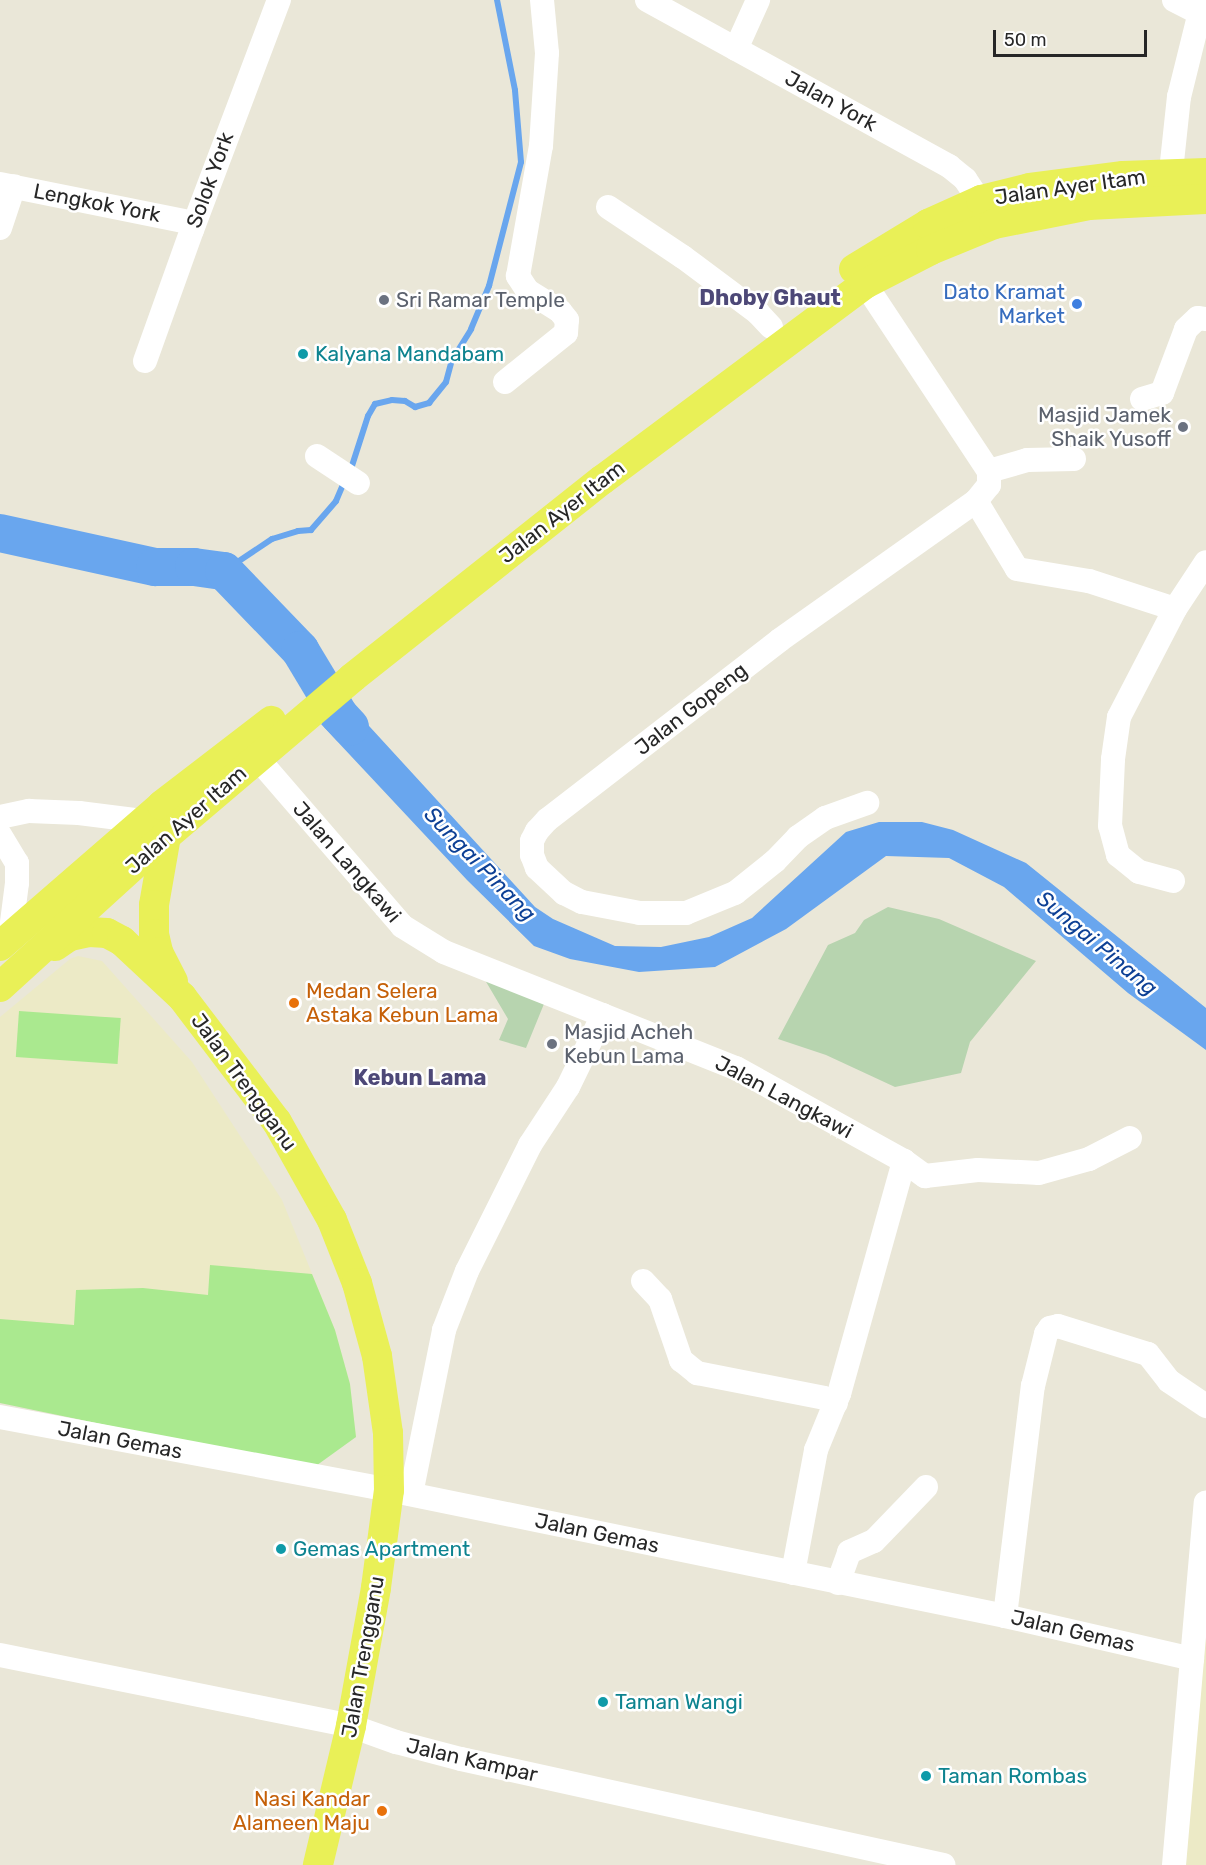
<!DOCTYPE html>
<html>
<head>
<meta charset="utf-8">
<style>
  body { margin:0 }
  #map { position:relative; width:1206px; height:1865px; overflow:hidden; background:#eae7d8; font-family:Rubik,sans-serif }
  div>[style] { position:absolute }
  .education>* { inset:0; background:#eceac6 }
  .cemetery>* { inset:0; background:#b7d4af }
  .pitch>* { inset:0; background:#aae98f; transform-origin:0 0 }
  .water>* { inset:0; background:#69a6ee }
  .stream>* { height:6px; margin:-3px; padding:0 3px; transform-origin:3px; border-radius:3px; background:#69a6ee }
  .river>* { height:38px; margin:-19px; padding:0 19px; transform-origin:19px; border-radius:19px; background:#69a6ee }
  .minor>* { height:24px; margin:-12px; padding:0 12px; transform-origin:12px; border-radius:12px; background:#fff }
  .major>* { height:30px; margin:-15px; padding:0 15px; transform-origin:15px; border-radius:15px; background:#e9f057 }
  .dots>* { width:16px; height:16px; translate:-50% -50%; box-sizing:border-box; border:3px solid #fff; border-radius:50% }
  span { translate:-50% -50%; white-space:nowrap; text-align:center; line-height:1.15; -webkit-text-stroke:5px #fff; paint-order:stroke }
  .street-label { font-size:21px; color:#272727 }
  .shop-label { font-size:21px; color:#366cbe }
  .right { translate:-100% -50%; text-align:right }
  .worship-label { font-size:21px; color:#5b616d }
  .left { translate:0 -50%; text-align:left }
  .culture-label { font-size:21px; color:#0d838f }
  .food-label { font-size:21px; color:#c56008 }
  .neighbourhood-label { font-size:22px; color:#4d4877; font-weight:700 }
  .water-label { font-size:22px; color:#0d4095; font-style:italic }
  .scale { position:absolute; left:993px; top:30px; width:154px; height:27px; box-sizing:border-box; border:3px solid #272727; border-top:0; padding-left:8px; font-size:18px; line-height:21px; white-space:nowrap; color:#272727; -webkit-text-stroke:4px #fff; paint-order:stroke }
</style>
</head>
<body>
<div id="map">
  <div class="education">
    <div style="clip-path:polygon(78px 956px,102px 961px,192px 1062px,282px 1200px,335px 1330px,350px 1384px,356px 1437px,0 1403px,0 1017px,70px 959px)"></div>
    <div style="clip-path:polygon(1206px 1621px,1206px 1865px,1186px 1865px)"></div>
  </div>
  <div class="cemetery">
    <div style="clip-path:polygon(888px 907px,939px 919px,1036px 961px,970px 1042px,961px 1073px,895px 1087px,826px 1055px,778px 1039px,828px 945px,855px 933px,864px 920px)"></div>
    <div style="clip-path:polygon(485px 980px,546px 999px,526px 1048px,499px 1040px,508px 1019px)"></div>
  </div>
  <div class="pitch">
    <div style="left:19px;top:1011px;width:102px;height:46px;rotate:4deg"></div>
    <div style="clip-path:polygon(210px 1265px,312px 1274px,335px 1330px,350px 1384px,356px 1437px,313px 1468px,0 1403px,0 1319px,74px 1325px,76px 1290px,143px 1288px,208px 1295px)"></div>
  </div>
  <div class="water">
    <div style="clip-path:polygon(348px 703px,535px 907px,553px 919px,615px 946px,661px 947px,709px 937px,752px 918px,846px 832px,879px 822px,922px 822px,953px 830px,1026px 863px,1206px 1008px,1206px 1050px,1128px 993px,1004px 887px,949px 858px,886px 856px,786px 929px,715px 967px,639px 972px,570px 959px,534px 946px,467px 880px,321px 724px)"></div>
  </div>
  <div class="stream">
    <div style="left:350px;top:472px;width:59px;rotate:-72.2deg"></div>
    <div style="left:368px;top:416px;width:14px;rotate:-60deg"></div>
    <div style="left:375px;top:404px;width:17px;rotate:-13deg"></div>
    <div style="left:392px;top:400px;width:13px;rotate:4deg"></div>
    <div style="left:405px;top:401px;width:12px;rotate:31deg"></div>
    <div style="left:415px;top:407px;width:15px;rotate:-16deg"></div>
    <div style="left:429px;top:403px;width:27px;rotate:-51deg"></div>
    <div style="left:446px;top:382px;width:23px;rotate:-75deg"></div>
    <div style="left:452px;top:360px;width:36px;rotate:-58deg"></div>
    <div style="left:471px;top:329px;width:47px;rotate:-67.3deg"></div>
    <div style="left:489px;top:286px;width:128px;rotate:-75.5deg"></div>
    <div style="left:521px;top:162px;width:72px;rotate:-94.8deg"></div>
    <div style="left:515px;top:90px;width:92px;rotate:-101.3deg"></div>
    <div style="left:224px;top:571px;width:58px;rotate:-33.7deg"></div>
    <div style="left:272px;top:539px;width:27px;rotate:-17deg"></div>
    <div style="left:298px;top:531px;width:13px;rotate:-4deg"></div>
    <div style="left:311px;top:530px;width:38px;rotate:-49deg"></div>
    <div style="left:336px;top:501px;width:23px;rotate:-67deg"></div>
  </div>
  <div class="river">
    <div style="left:0;top:533px;width:159px;rotate:12.4deg"></div>
    <div style="left:155px;top:567px;width:39px"></div>
    <div style="left:194px;top:567px;width:30px;rotate:8deg"></div>
    <div style="left:224px;top:571px;width:110px;rotate:46.1deg"></div>
    <div style="left:300px;top:650px;width:76px;rotate:59deg"></div>
    <div style="left:339px;top:715px;width:16px;rotate:47deg"></div>
  </div>
  <div class="minor">
    <div style="left:647px;top:0;width:345px;rotate:28.8deg"></div>
    <div style="left:949px;top:166px;width:21px;rotate:39deg"></div>
    <div style="left:965px;top:179px;width:43px;rotate:56.3deg"></div>
    <div style="left:1174px;top:0;width:27px;rotate:27deg"></div>
    <div style="left:736px;top:49px;width:54px;rotate:-65.8deg"></div>
    <div style="left:0;top:184px;width:198px;rotate:11.4deg"></div>
    <div style="left:1169px;top:190px;width:94px;rotate:-83.9deg"></div>
    <div style="left:1179px;top:97px;width:100px;rotate:-76.1deg"></div>
    <div style="left:608px;top:207px;width:90px;rotate:33.7deg"></div>
    <div style="left:683px;top:257px;width:94px;rotate:36.7deg"></div>
    <div style="left:758px;top:313px;width:19px;rotate:47deg"></div>
    <div style="left:0;top:228px;width:44px;rotate:-71.6deg"></div>
    <div style="left:865px;top:284px;width:224px;rotate:56.5deg"></div>
    <div style="left:989px;top:471px;width:14px;rotate:90deg"></div>
    <div style="left:989px;top:485px;width:21px;rotate:129deg"></div>
    <div style="left:976px;top:501px;width:240px;rotate:144.7deg"></div>
    <div style="left:780px;top:640px;width:294px;rotate:142.3deg"></div>
    <div style="left:547px;top:820px;width:15px;rotate:132deg"></div>
    <div style="left:537px;top:831px;width:11px;rotate:117deg"></div>
    <div style="left:532px;top:841px;width:14px;rotate:90deg"></div>
    <div style="left:532px;top:855px;width:14px;rotate:69deg"></div>
    <div style="left:537px;top:868px;width:37px;rotate:43deg"></div>
    <div style="left:564px;top:893px;width:20px;rotate:27deg"></div>
    <div style="left:582px;top:902px;width:59px;rotate:10.7deg"></div>
    <div style="left:640px;top:913px;width:46px"></div>
    <div style="left:686px;top:913px;width:53px;rotate:-22.2deg"></div>
    <div style="left:735px;top:893px;width:51px;rotate:-38.7deg"></div>
    <div style="left:775px;top:861px;width:33px;rotate:-46deg"></div>
    <div style="left:798px;top:837px;width:33px;rotate:-35deg"></div>
    <div style="left:825px;top:818px;width:45px;rotate:-19.7deg"></div>
    <div style="left:145px;top:361px;width:139px;rotate:-70.3deg"></div>
    <div style="left:192px;top:230px;width:246px;rotate:-69.3deg"></div>
    <div style="left:505px;top:382px;width:78px;rotate:-38.8deg"></div>
    <div style="left:566px;top:333px;width:13px;rotate:-86deg"></div>
    <div style="left:567px;top:320px;width:11px;rotate:-128deg"></div>
    <div style="left:560px;top:311px;width:39px;rotate:-148deg"></div>
    <div style="left:527px;top:290px;width:17px;rotate:-123deg"></div>
    <div style="left:518px;top:276px;width:132px;rotate:-80deg"></div>
    <div style="left:541px;top:146px;width:93px;rotate:-86.3deg"></div>
    <div style="left:547px;top:53px;width:53px;rotate:-95.4deg"></div>
    <div style="left:1142px;top:399px;width:21px;rotate:-17deg"></div>
    <div style="left:1162px;top:393px;width:68px;rotate:-69.4deg"></div>
    <div style="left:1186px;top:329px;width:16px;rotate:-43deg"></div>
    <div style="left:1198px;top:318px;width:8px;rotate:7deg"></div>
    <div style="left:317px;top:456px;width:49px;rotate:33.4deg"></div>
    <div style="left:989px;top:471px;width:40px;rotate:-16deg"></div>
    <div style="left:1027px;top:460px;width:47px;rotate:-1.2deg"></div>
    <div style="left:976px;top:501px;width:79px;rotate:58.9deg"></div>
    <div style="left:1017px;top:569px;width:73px;rotate:9.5deg"></div>
    <div style="left:1089px;top:581px;width:90px;rotate:18deg"></div>
    <div style="left:246px;top:745px;width:239px;rotate:49.2deg"></div>
    <div style="left:402px;top:926px;width:49px;rotate:31.8deg"></div>
    <div style="left:444px;top:952px;width:314px;rotate:21.7deg"></div>
    <div style="left:736px;top:1068px;width:192px;rotate:29deg"></div>
    <div style="left:904px;top:1161px;width:26px;rotate:36deg"></div>
    <div style="left:925px;top:1176px;width:53px;rotate:-6.5deg"></div>
    <div style="left:978px;top:1170px;width:61px;rotate:2.8deg"></div>
    <div style="left:1039px;top:1173px;width:52px;rotate:-15.6deg"></div>
    <div style="left:1089px;top:1159px;width:46px;rotate:-27.1deg"></div>
    <div style="left:0;top:817px;width:30px;rotate:-12deg"></div>
    <div style="left:29px;top:811px;width:50px;rotate:2.3deg"></div>
    <div style="left:79px;top:813px;width:64px;rotate:7.2deg"></div>
    <div style="left:0;top:835px;width:33px;rotate:59deg"></div>
    <div style="left:17px;top:863px;width:20px;rotate:90deg"></div>
    <div style="left:17px;top:883px;width:55px;rotate:97.3deg"></div>
    <div style="left:1173px;top:881px;width:35px;rotate:-165deg"></div>
    <div style="left:1139px;top:872px;width:27px;rotate:-141deg"></div>
    <div style="left:1118px;top:855px;width:30px;rotate:-105deg"></div>
    <div style="left:1110px;top:826px;width:67px;rotate:-87.4deg"></div>
    <div style="left:1113px;top:759px;width:42px;rotate:-81.9deg"></div>
    <div style="left:1119px;top:717px;width:122px;rotate:-62.6deg"></div>
    <div style="left:1175px;top:609px;width:56px;rotate:-56.6deg"></div>
    <div style="left:643px;top:1281px;width:25px;rotate:47deg"></div>
    <div style="left:660px;top:1299px;width:65px;rotate:71deg"></div>
    <div style="left:681px;top:1360px;width:21px;rotate:39deg"></div>
    <div style="left:697px;top:1373px;width:129px;rotate:11.1deg"></div>
    <div style="left:824px;top:1398px;width:13px;rotate:23deg"></div>
    <div style="left:0;top:1417px;width:396px;rotate:10.6deg"></div>
    <div style="left:389px;top:1490px;width:629px;rotate:11.56deg"></div>
    <div style="left:1005px;top:1616px;width:192px;rotate:12.9deg"></div>
    <div style="left:411px;top:1494px;width:167px;rotate:-78.6deg"></div>
    <div style="left:444px;top:1330px;width:63px;rotate:-68.7deg"></div>
    <div style="left:467px;top:1271px;width:141px;rotate:-63.4deg"></div>
    <div style="left:530px;top:1145px;width:69px;rotate:-56.8deg"></div>
    <div style="left:568px;top:1087px;width:80px;rotate:-64.1deg"></div>
    <div style="left:793px;top:1573px;width:125px;rotate:-79.4deg"></div>
    <div style="left:816px;top:1450px;width:61px;rotate:-67.7deg"></div>
    <div style="left:839px;top:1394px;width:242px;rotate:-74.4deg"></div>
    <div style="left:838px;top:1583px;width:33px;rotate:-70deg"></div>
    <div style="left:849px;top:1552px;width:27px;rotate:-24deg"></div>
    <div style="left:874px;top:1541px;width:75px;rotate:-46.1deg"></div>
    <div style="left:1005px;top:1616px;width:232px;rotate:-83.1deg"></div>
    <div style="left:1033px;top:1386px;width:54px;rotate:-76deg"></div>
    <div style="left:1046px;top:1334px;width:7px;rotate:-56deg"></div>
    <div style="left:1050px;top:1328px;width:8px;rotate:-14deg"></div>
    <div style="left:1058px;top:1326px;width:94px;rotate:17.3deg"></div>
    <div style="left:1148px;top:1354px;width:34px;rotate:52deg"></div>
    <div style="left:1169px;top:1381px;width:45px;rotate:34deg"></div>
    <div style="left:0;top:1655px;width:358px;rotate:11.4deg"></div>
    <div style="left:351px;top:1726px;width:48px;rotate:19.6deg"></div>
    <div style="left:396px;top:1742px;width:67px;rotate:14.7deg"></div>
    <div style="left:461px;top:1759px;width:494px;rotate:12.4deg"></div>
    <div style="left:1174px;top:1865px;width:364px;rotate:-85deg"></div>
  </div>
  <div class="major">
    <div style="left:854px;top:269px;width:87px;rotate:-31.3deg"></div>
    <div style="left:928px;top:224px;width:58px;rotate:-24.4deg"></div>
    <div style="left:981px;top:200px;width:50px;rotate:-13.8deg"></div>
    <div style="left:1030px;top:188px;width:94px;rotate:-7.4deg"></div>
    <div style="left:1123px;top:176px;width:83px;rotate:-2.1deg"></div>
    <div style="left:166px;top:836px;width:70px;rotate:99.9deg"></div>
    <div style="left:154px;top:905px;width:29px;rotate:90deg"></div>
    <div style="left:154px;top:934px;width:18px;rotate:77deg"></div>
    <div style="left:158px;top:952px;width:33px;rotate:63deg"></div>
    <div style="left:0;top:946px;width:215px;rotate:-41deg"></div>
    <div style="left:162px;top:805px;width:138px;rotate:-37.6deg"></div>
    <div style="left:55px;top:946px;width:18px;rotate:-34deg"></div>
    <div style="left:70px;top:936px;width:19px;rotate:-12deg"></div>
    <div style="left:89px;top:932px;width:18px;rotate:3deg"></div>
    <div style="left:107px;top:933px;width:17px;rotate:28deg"></div>
    <div style="left:122px;top:941px;width:82px;rotate:43deg"></div>
    <div style="left:182px;top:997px;width:157px;rotate:52.8deg"></div>
    <div style="left:277px;top:1122px;width:112px;rotate:60.7deg"></div>
    <div style="left:332px;top:1220px;width:68px;rotate:68.4deg"></div>
    <div style="left:357px;top:1283px;width:76px;rotate:74.7deg"></div>
    <div style="left:377px;top:1356px;width:78px;rotate:81.9deg"></div>
    <div style="left:388px;top:1433px;width:57px;rotate:89deg"></div>
    <div style="left:389px;top:1490px;width:99px;rotate:97.6deg"></div>
    <div style="left:376px;top:1588px;width:140px;rotate:100.3deg"></div>
    <div style="left:351px;top:1726px;width:143px;rotate:103.4deg"></div>
    <div style="left:0;top:987px;width:224px;rotate:-42.3deg"></div>
    <div style="left:166px;top:836px;width:244px;rotate:-40.3deg"></div>
    <div style="left:352px;top:678px;width:319px;rotate:-38.4deg"></div>
    <div style="left:602px;top:480px;width:328px;rotate:-36.7deg"></div>
    <div style="left:865px;top:284px;width:74px;rotate:-27.3deg"></div>
    <div style="left:931px;top:250px;width:68px;rotate:-22.4deg"></div>
    <div style="left:994px;top:224px;width:97px;rotate:-11.3deg"></div>
    <div style="left:1089px;top:205px;width:117px;rotate:-2.9deg"></div>
  </div>
  <div class="dots">
    <div style="left:384px;top:300px;background:#6b7280"></div>
    <div style="left:1077px;top:304px;background:#3f7fe0"></div>
    <div style="left:303px;top:354px;background:#0f9aa8"></div>
    <div style="left:1183px;top:427px;background:#6b7280"></div>
    <div style="left:294px;top:1003px;background:#e8710a"></div>
    <div style="left:552px;top:1044px;background:#6b7280"></div>
    <div style="left:281px;top:1549px;background:#0f9aa8"></div>
    <div style="left:603px;top:1702px;background:#0f9aa8"></div>
    <div style="left:926px;top:1776px;background:#0f9aa8"></div>
    <div style="left:382px;top:1811px;background:#e8710a"></div>
  </div>
  <div class="street-label">
    <span style="left:831px;top:101px;rotate:29deg">Jalan York</span>
    <span style="left:210px;top:180px;rotate:-70deg">Solok York</span>
    <span style="left:1070px;top:187px;rotate:-8deg">Jalan Ayer Itam</span>
    <span style="left:97px;top:203px;rotate:11deg">Lengkok York</span>
    <span style="left:562px;top:512px;rotate:-38deg">Jalan Ayer Itam</span>
    <span style="left:691px;top:709px;rotate:-38deg">Jalan Gopeng</span>
    <span style="left:186px;top:820px;rotate:-41deg">Jalan Ayer Itam</span>
    <span style="left:347px;top:862px;rotate:49deg">Jalan Langkawi</span>
    <span style="left:244px;top:1082px;rotate:54deg">Jalan Trengganu</span>
    <span style="left:784px;top:1097px;rotate:28deg">Jalan Langkawi</span>
    <span style="left:120px;top:1440px;rotate:11deg">Jalan Gemas</span>
    <span style="left:597px;top:1533px;rotate:12deg">Jalan Gemas</span>
    <span style="left:1073px;top:1631px;rotate:13deg">Jalan Gemas</span>
    <span style="left:363px;top:1657px;rotate:-80deg">Jalan Trengganu</span>
    <span style="left:472px;top:1760px;rotate:13deg">Jalan Kampar</span>
  </div>
  <div class="shop-label">
    <span class="right" style="left:1065px;top:304px">Dato Kramat<br>Market</span>
  </div>
  <div class="worship-label">
    <span class="left" style="left:396px;top:300px">Sri Ramar Temple</span>
    <span class="right" style="left:1171px;top:427px">Masjid Jamek<br>Shaik Yusoff</span>
    <span class="left" style="left:564px;top:1044px">Masjid Acheh<br>Kebun Lama</span>
  </div>
  <div class="culture-label">
    <span class="left" style="left:315px;top:354px">Kalyana Mandabam</span>
    <span class="left" style="left:293px;top:1549px">Gemas Apartment</span>
    <span class="left" style="left:615px;top:1702px">Taman Wangi</span>
    <span class="left" style="left:938px;top:1776px">Taman Rombas</span>
  </div>
  <div class="food-label">
    <span class="left" style="left:306px;top:1003px">Medan Selera<br>Astaka Kebun Lama</span>
    <span class="right" style="left:370px;top:1811px">Nasi Kandar<br>Alameen Maju</span>
  </div>
  <div class="neighbourhood-label">
    <span style="left:770px;top:298px">Dhoby Ghaut</span>
    <span style="left:420px;top:1078px">Kebun Lama</span>
  </div>
  <div class="water-label">
    <span style="left:480px;top:864px;rotate:46deg">Sungai Pinang</span>
    <span style="left:1097px;top:943px;rotate:40deg">Sungai Pinang</span>
  </div>
  <div class="scale">50 m</div>
</div>
</body>
</html>
